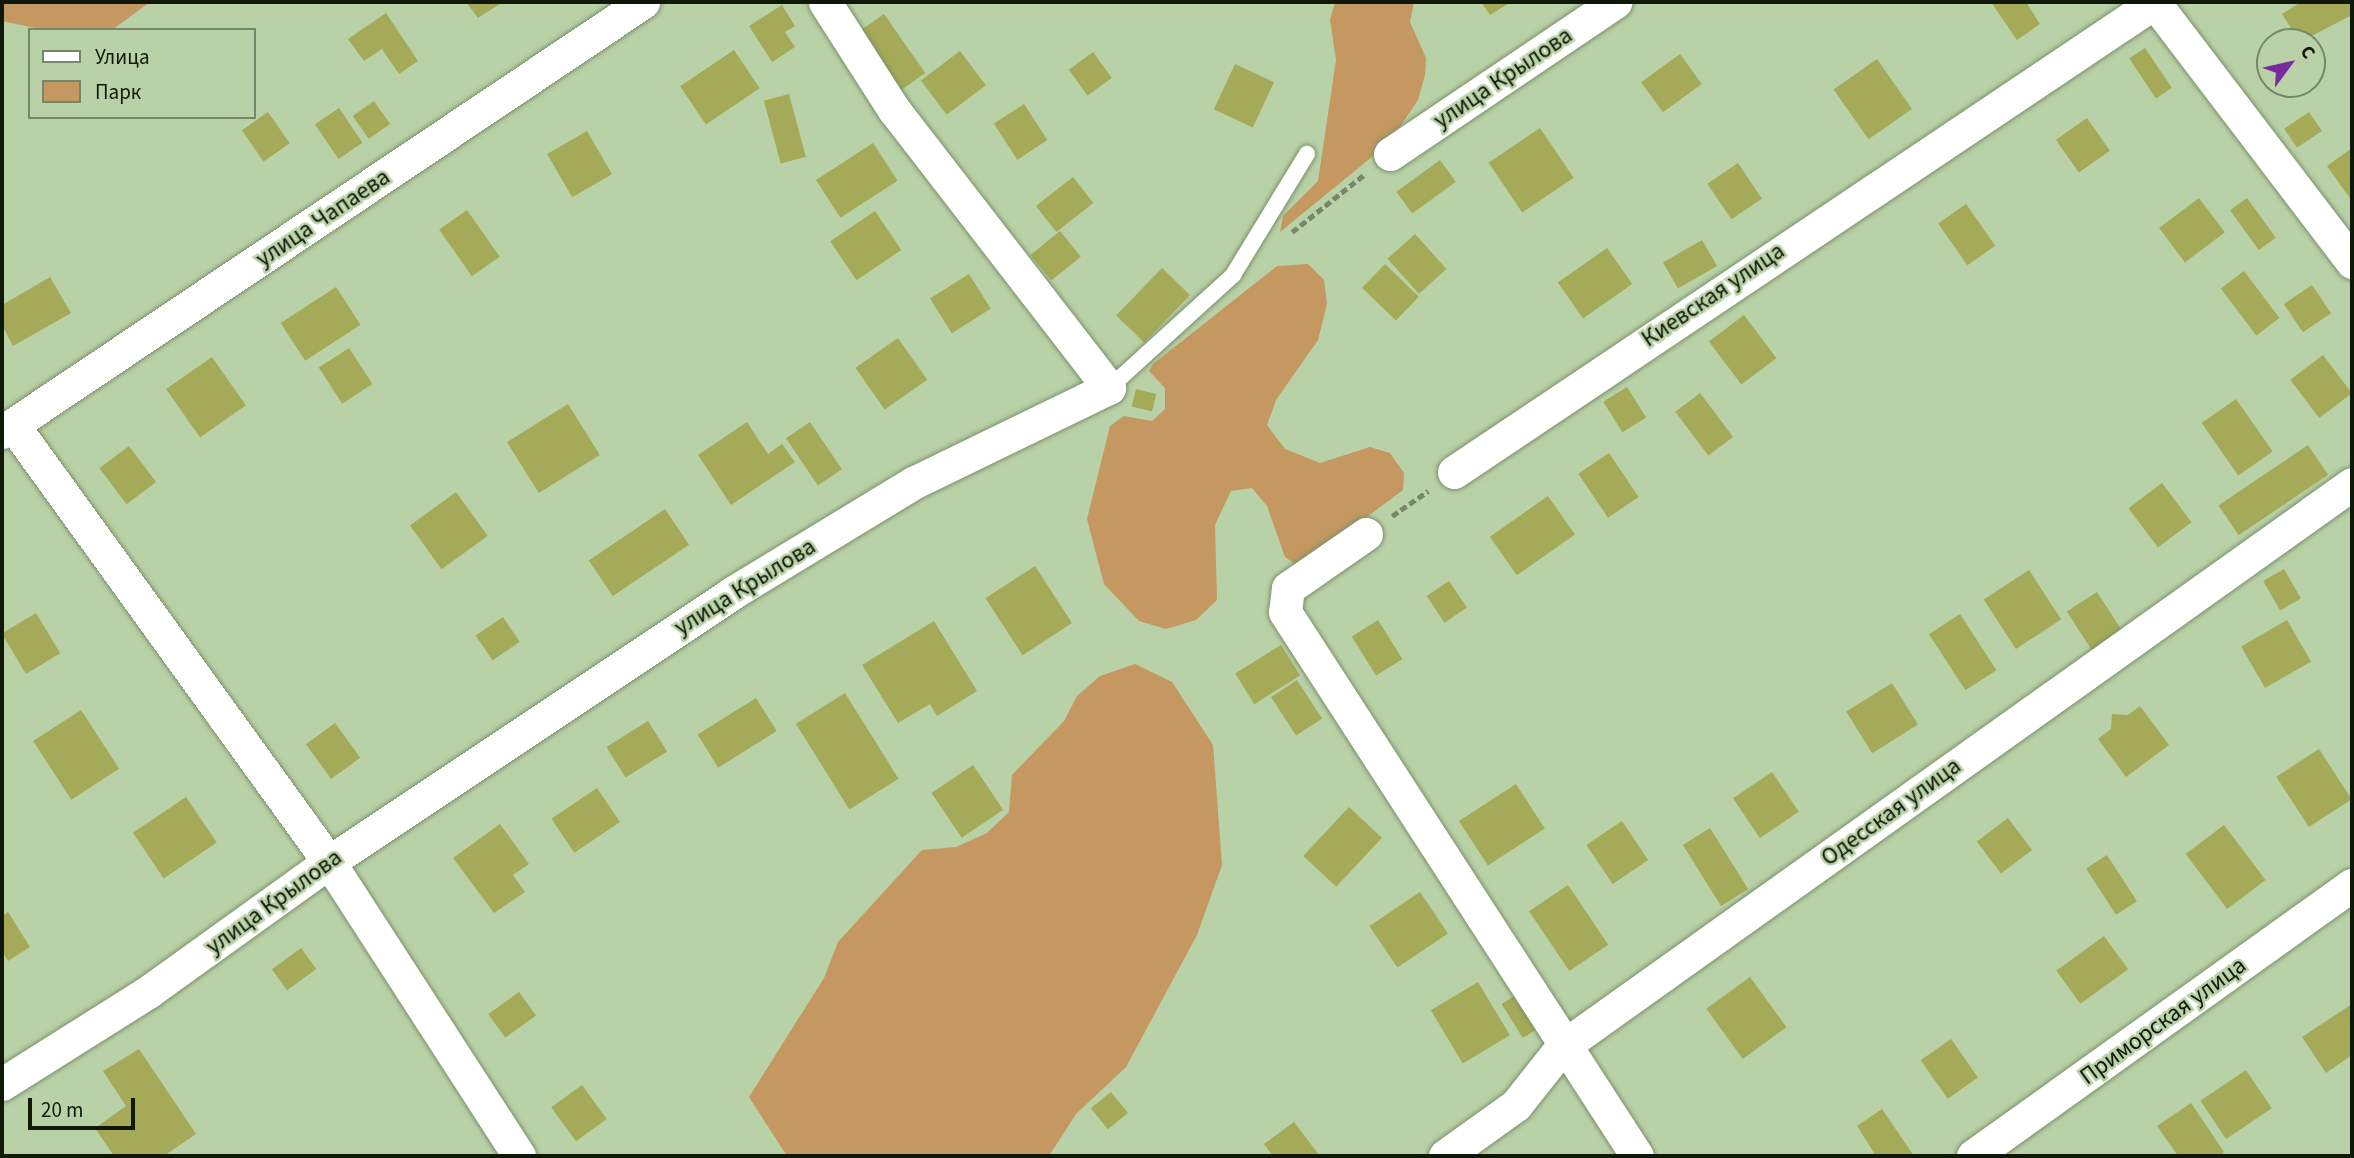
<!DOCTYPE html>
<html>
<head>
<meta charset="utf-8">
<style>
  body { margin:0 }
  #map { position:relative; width:2354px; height:1158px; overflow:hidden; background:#b9d1a7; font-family:"Source Sans 3",sans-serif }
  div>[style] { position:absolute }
  .green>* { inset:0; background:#c49860 }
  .building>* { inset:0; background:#a5aa58; transform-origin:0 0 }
  .path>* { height:4.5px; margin-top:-2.25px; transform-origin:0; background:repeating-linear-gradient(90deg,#768869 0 7px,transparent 0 10.5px) }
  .roads { filter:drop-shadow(0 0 2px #7a9069) drop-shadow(0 0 2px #7a9069) }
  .service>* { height:16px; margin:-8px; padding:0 8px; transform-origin:8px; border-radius:8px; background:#fff }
  .minor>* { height:33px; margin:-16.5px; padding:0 16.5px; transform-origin:16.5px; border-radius:16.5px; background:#fff }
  span { translate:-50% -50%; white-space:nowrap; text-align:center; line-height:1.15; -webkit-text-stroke:5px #b9d1a7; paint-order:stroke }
  .street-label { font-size:24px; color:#101809 }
  .frame { position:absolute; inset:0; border:4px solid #101809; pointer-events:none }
  .legend { position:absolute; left:28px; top:28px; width:228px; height:91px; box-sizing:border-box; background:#b9d1a7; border:2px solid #758768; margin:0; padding:9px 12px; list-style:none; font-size:21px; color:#101809 }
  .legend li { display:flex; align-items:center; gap:14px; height:35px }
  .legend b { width:35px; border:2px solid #758768 }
  .north { position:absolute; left:2256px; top:28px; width:70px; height:70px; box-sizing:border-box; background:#b9d1a7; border:2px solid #758768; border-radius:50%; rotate:57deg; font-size:19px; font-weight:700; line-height:28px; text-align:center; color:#101809 }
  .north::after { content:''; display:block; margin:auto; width:24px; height:32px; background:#772b9d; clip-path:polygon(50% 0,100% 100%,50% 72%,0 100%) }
  .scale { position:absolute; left:28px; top:1098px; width:107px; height:32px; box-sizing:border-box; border:4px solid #101809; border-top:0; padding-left:9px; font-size:21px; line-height:24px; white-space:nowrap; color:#101809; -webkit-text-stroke:5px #b9d1a7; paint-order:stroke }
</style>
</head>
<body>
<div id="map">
  <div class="green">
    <div style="clip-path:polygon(2px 2px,150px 2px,112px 30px,45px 30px,2px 21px)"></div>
    <div style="clip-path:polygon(1335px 2px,1414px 2px,1410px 22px,1426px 58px,1425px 75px,1418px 100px,1389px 143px,1280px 232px,1283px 216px,1318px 181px,1336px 60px,1330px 20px)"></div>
    <div style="clip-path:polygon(1308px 264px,1324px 280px,1327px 304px,1318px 340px,1276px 400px,1267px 425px,1285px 449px,1320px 463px,1370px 447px,1390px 453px,1404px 473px,1403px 490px,1300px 567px,1285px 557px,1267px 506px,1252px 488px,1231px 491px,1215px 525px,1217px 600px,1196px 620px,1166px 629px,1139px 621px,1104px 584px,1087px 519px,1110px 426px,1124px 416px,1152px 421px,1165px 409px,1165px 388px,1149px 371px,1153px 364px,1277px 266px)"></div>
    <div style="clip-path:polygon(1135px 664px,1172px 682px,1213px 745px,1222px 865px,1197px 935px,1126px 1067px,1076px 1114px,1049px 1156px,787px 1156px,749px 1097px,824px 978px,838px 942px,922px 850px,956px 847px,987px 833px,1009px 812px,1012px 775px,1064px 721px,1077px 696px,1100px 676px)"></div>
  </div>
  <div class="building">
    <div style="clip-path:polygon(466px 2px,503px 2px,478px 18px)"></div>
    <div style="clip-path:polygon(1481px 2px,1511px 2px,1490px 15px)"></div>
    <div style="clip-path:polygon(1991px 2px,2026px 2px,2040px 24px,2017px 40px)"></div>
    <div style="clip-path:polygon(2301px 2px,2352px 2px,2352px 15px,2300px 42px,2282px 14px)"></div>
    <div style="clip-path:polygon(782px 5px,795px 26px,785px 32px,795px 47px,772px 62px,749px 26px)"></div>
    <div style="clip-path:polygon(386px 13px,418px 61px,399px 74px,382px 49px,364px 61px,348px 39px)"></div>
    <div style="left:884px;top:14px;width:72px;height:37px;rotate:55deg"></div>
    <div style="left:2145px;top:48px;width:48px;height:19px;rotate:56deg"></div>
    <div style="left:734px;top:50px;width:46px;height:65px;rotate:56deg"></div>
    <div style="left:960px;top:51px;width:43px;height:49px;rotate:53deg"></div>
    <div style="left:1093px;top:52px;width:32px;height:30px;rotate:54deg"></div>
    <div style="left:1680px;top:54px;width:37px;height:48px;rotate:54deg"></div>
    <div style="left:1877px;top:59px;width:61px;height:53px;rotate:55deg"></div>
    <div style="left:1235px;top:64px;width:43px;height:50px;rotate:25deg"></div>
    <div style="left:789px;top:94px;width:65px;height:26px;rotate:75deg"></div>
    <div style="left:374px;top:101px;width:28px;height:26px;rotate:55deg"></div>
    <div style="left:1024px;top:104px;width:43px;height:36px;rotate:57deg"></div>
    <div style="left:339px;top:108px;width:42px;height:29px;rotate:56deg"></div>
    <div style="left:268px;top:112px;width:38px;height:32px;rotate:55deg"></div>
    <div style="left:2309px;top:112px;width:23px;height:30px;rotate:56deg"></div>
    <div style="left:2087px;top:118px;width:40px;height:38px;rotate:55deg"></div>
    <div style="left:1540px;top:128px;width:60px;height:62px;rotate:56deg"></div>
    <div style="left:587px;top:131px;width:50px;height:46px;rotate:60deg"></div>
    <div style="left:873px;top:143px;width:45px;height:68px;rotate:57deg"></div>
    <div style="clip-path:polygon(2352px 148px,2352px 201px,2327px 166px)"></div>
    <div style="left:1440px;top:160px;width:27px;height:54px;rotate:54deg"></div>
    <div style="left:1738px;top:163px;width:43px;height:37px;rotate:56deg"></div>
    <div style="left:1073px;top:177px;width:33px;height:47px;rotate:52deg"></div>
    <div style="left:2199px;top:198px;width:43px;height:50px;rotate:53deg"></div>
    <div style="left:2247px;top:198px;width:49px;height:21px;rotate:54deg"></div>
    <div style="left:1966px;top:204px;width:51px;height:34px;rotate:55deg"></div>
    <div style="left:467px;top:210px;width:57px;height:34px;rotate:55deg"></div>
    <div style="left:875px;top:211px;width:47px;height:54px;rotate:56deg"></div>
    <div style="left:1060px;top:231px;width:33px;height:38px;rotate:51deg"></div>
    <div style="left:1415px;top:234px;width:47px;height:37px;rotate:48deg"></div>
    <div style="left:1702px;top:240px;width:30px;height:45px;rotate:60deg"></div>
    <div style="left:1607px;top:248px;width:44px;height:60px;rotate:55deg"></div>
    <div style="left:1385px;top:264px;width:47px;height:33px;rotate:44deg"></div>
    <div style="left:1162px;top:268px;width:39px;height:66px;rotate:44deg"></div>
    <div style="left:2244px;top:271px;width:59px;height:29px;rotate:53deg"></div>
    <div style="left:969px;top:274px;width:41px;height:46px;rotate:58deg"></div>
    <div style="clip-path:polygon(50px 277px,71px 313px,13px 346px,2px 325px,2px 305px)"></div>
    <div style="left:2312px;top:285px;width:34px;height:34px;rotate:56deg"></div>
    <div style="left:336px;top:287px;width:45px;height:66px;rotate:57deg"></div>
    <div style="left:1744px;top:315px;width:54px;height:44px;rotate:53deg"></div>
    <div style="left:898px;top:338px;width:51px;height:52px;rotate:55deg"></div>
    <div style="left:349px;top:348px;width:43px;height:36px;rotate:57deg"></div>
    <div style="left:2323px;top:355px;width:48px;height:41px;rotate:53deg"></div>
    <div style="left:212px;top:357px;width:59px;height:56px;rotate:55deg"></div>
    <div style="left:1627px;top:387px;width:36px;height:28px;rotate:58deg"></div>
    <div style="left:1136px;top:389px;width:21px;height:18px;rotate:14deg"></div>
    <div style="left:1700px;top:393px;width:55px;height:31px;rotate:53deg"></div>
    <div style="left:2236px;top:399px;width:64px;height:42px;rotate:55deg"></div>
    <div style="left:568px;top:404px;width:60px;height:72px;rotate:58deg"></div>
    <div style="clip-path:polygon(747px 422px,768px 454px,782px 444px,795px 462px,731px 505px,698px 455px)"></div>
    <div style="left:810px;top:422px;width:57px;height:29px;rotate:56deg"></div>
    <div style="left:2308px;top:445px;width:36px;height:108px;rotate:56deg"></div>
    <div style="left:129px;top:446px;width:45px;height:37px;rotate:53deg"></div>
    <div style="left:1609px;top:453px;width:53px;height:37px;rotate:56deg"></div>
    <div style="left:2162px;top:483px;width:49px;height:42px;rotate:53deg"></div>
    <div style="left:456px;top:492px;width:54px;height:57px;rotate:54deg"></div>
    <div style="left:1548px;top:496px;width:47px;height:71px;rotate:55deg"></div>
    <div style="left:665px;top:509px;width:43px;height:92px;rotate:56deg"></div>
    <div style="left:1035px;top:566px;width:68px;height:59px;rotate:57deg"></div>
    <div style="left:2284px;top:569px;width:34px;height:24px;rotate:60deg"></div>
    <div style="left:2029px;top:570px;width:59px;height:54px;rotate:57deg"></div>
    <div style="left:1449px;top:581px;width:32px;height:27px;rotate:56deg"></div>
    <div style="left:2097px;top:592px;width:48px;height:36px;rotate:57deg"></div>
    <div style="left:36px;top:613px;width:47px;height:40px;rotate:59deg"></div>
    <div style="left:1960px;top:614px;width:67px;height:37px;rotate:57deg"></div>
    <div style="left:503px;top:617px;width:30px;height:33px;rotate:56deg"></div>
    <div style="left:1378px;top:620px;width:46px;height:31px;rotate:58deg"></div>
    <div style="left:2287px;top:620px;width:48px;height:53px;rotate:60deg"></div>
    <div style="clip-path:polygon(934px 621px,977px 691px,937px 716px,930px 704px,898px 723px,862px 665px)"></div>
    <div style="left:1281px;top:645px;width:36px;height:54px;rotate:58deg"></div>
    <div style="left:1297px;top:680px;width:46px;height:31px;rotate:57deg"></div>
    <div style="left:1892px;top:683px;width:49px;height:54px;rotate:58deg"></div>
    <div style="left:845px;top:693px;width:101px;height:58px;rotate:58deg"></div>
    <div style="left:756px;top:698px;width:39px;height:69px;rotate:58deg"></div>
    <div style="clip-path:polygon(2140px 706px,2169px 745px,2126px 777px,2098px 739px,2111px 729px,2112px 714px,2128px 715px)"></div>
    <div style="left:81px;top:710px;width:70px;height:57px;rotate:57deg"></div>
    <div style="left:648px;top:721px;width:36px;height:49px;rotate:58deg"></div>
    <div style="left:335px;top:723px;width:43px;height:36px;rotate:54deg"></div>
    <div style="left:2319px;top:749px;width:60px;height:51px;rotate:57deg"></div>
    <div style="left:973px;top:765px;width:54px;height:50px;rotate:56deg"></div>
    <div style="left:1772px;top:772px;width:48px;height:47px;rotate:56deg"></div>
    <div style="left:1516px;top:784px;width:53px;height:68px;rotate:57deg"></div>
    <div style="left:597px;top:788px;width:41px;height:55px;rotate:56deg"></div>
    <div style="left:186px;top:797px;width:55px;height:64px;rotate:56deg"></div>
    <div style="left:1349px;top:807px;width:45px;height:67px;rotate:43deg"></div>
    <div style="left:2008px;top:818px;width:40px;height:39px;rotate:53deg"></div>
    <div style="left:1622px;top:821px;width:47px;height:43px;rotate:56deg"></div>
    <div style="clip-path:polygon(500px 824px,529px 864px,513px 875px,525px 892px,494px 913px,453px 858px)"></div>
    <div style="left:2224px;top:825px;width:69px;height:48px;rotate:53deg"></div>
    <div style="left:1710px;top:828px;width:72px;height:32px;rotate:58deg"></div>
    <div style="left:2107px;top:855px;width:55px;height:25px;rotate:57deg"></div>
    <div style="left:1568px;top:885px;width:72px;height:47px;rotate:56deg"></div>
    <div style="left:1420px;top:892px;width:50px;height:61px;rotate:56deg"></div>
    <div style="clip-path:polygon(8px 912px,30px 947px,8px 961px,2px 951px,2px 916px)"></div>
    <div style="left:2104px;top:936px;width:41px;height:59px;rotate:54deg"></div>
    <div style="left:301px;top:948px;width:26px;height:36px;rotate:54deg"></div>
    <div style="left:1750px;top:977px;width:62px;height:54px;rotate:54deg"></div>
    <div style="left:1478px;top:982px;width:62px;height:55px;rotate:59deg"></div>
    <div style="left:519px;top:992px;width:29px;height:38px;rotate:54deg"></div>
    <div style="left:1516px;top:995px;width:40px;height:17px;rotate:58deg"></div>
    <div style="clip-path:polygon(2352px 1004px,2352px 1055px,2326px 1073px,2302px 1037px)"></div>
    <div style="left:1951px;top:1039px;width:47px;height:37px;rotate:55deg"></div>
    <div style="clip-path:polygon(139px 1049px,196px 1134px,164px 1156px,114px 1156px,95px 1128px,126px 1106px,103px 1071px)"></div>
    <div style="left:2246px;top:1070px;width:46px;height:55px;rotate:56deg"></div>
    <div style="left:582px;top:1085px;width:42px;height:38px;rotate:54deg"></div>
    <div style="left:1111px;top:1092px;width:27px;height:26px;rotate:51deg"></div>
    <div style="clip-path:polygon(2191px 1103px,2224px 1152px,2219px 1156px,2178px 1156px,2157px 1126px)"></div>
    <div style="clip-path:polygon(1882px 1109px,1914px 1156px,1876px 1156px,1857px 1126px)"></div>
    <div style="clip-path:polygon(1294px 1122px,1320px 1156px,1273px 1156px,1264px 1144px)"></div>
  </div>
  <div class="path">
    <div style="left:1292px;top:232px;width:93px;rotate:-38.5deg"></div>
    <div style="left:1392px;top:516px;width:44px;rotate:-34.8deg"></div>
  </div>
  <div class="roads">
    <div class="service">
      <div style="left:1109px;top:388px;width:168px;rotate:-42.3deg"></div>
      <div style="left:1233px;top:275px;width:142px;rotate:-58.6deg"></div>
    </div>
    <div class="minor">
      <div style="left:2154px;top:2px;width:327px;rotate:52.7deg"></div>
      <div style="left:1390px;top:154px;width:272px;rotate:-34deg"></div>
      <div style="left:13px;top:425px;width:539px;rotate:54.13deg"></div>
      <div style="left:329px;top:862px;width:350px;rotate:57.1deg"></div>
      <div style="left:2px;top:432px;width:772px;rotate:-33.85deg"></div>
      <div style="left:1454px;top:472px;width:844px;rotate:-33.84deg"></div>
      <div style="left:1366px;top:534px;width:95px;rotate:145.3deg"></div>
      <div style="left:1288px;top:588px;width:24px;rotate:97deg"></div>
      <div style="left:1285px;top:612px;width:648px;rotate:57.09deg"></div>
      <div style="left:2px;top:1084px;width:173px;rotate:-32.2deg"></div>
      <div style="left:148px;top:992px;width:223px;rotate:-35.7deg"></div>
      <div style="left:329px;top:862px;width:485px;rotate:-33.7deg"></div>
      <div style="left:732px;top:593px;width:212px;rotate:-31.3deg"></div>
      <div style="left:913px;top:483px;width:218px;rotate:-25.9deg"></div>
      <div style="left:1109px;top:388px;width:351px;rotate:-127.7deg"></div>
      <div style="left:894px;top:110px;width:128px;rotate:-122.6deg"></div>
      <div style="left:1445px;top:1156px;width:87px;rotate:-35.7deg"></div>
      <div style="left:1516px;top:1105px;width:74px;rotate:-51.6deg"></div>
      <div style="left:1562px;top:1047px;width:970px;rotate:-35.48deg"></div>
      <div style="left:1973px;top:1156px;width:466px;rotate:-35.6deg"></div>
    </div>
  </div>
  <div class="street-label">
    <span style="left:1503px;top:78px;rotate:-34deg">улица Крылова</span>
    <span style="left:323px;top:218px;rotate:-34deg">улица Чапаева</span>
    <span style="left:1713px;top:295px;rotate:-34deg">Киевская улица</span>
    <span style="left:745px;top:587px;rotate:-32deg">улица Крылова</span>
    <span style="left:1891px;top:812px;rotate:-36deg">Одесская улица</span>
    <span style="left:274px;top:902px;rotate:-36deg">улица Крылова</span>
    <span style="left:2163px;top:1021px;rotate:-36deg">Приморская улица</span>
  </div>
  <div class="frame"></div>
  <ul class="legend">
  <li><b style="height:9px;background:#fff"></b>Улица</li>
  <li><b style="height:19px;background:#c49860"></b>Парк</li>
  </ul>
  <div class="north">С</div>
  <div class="scale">20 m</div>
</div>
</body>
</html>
